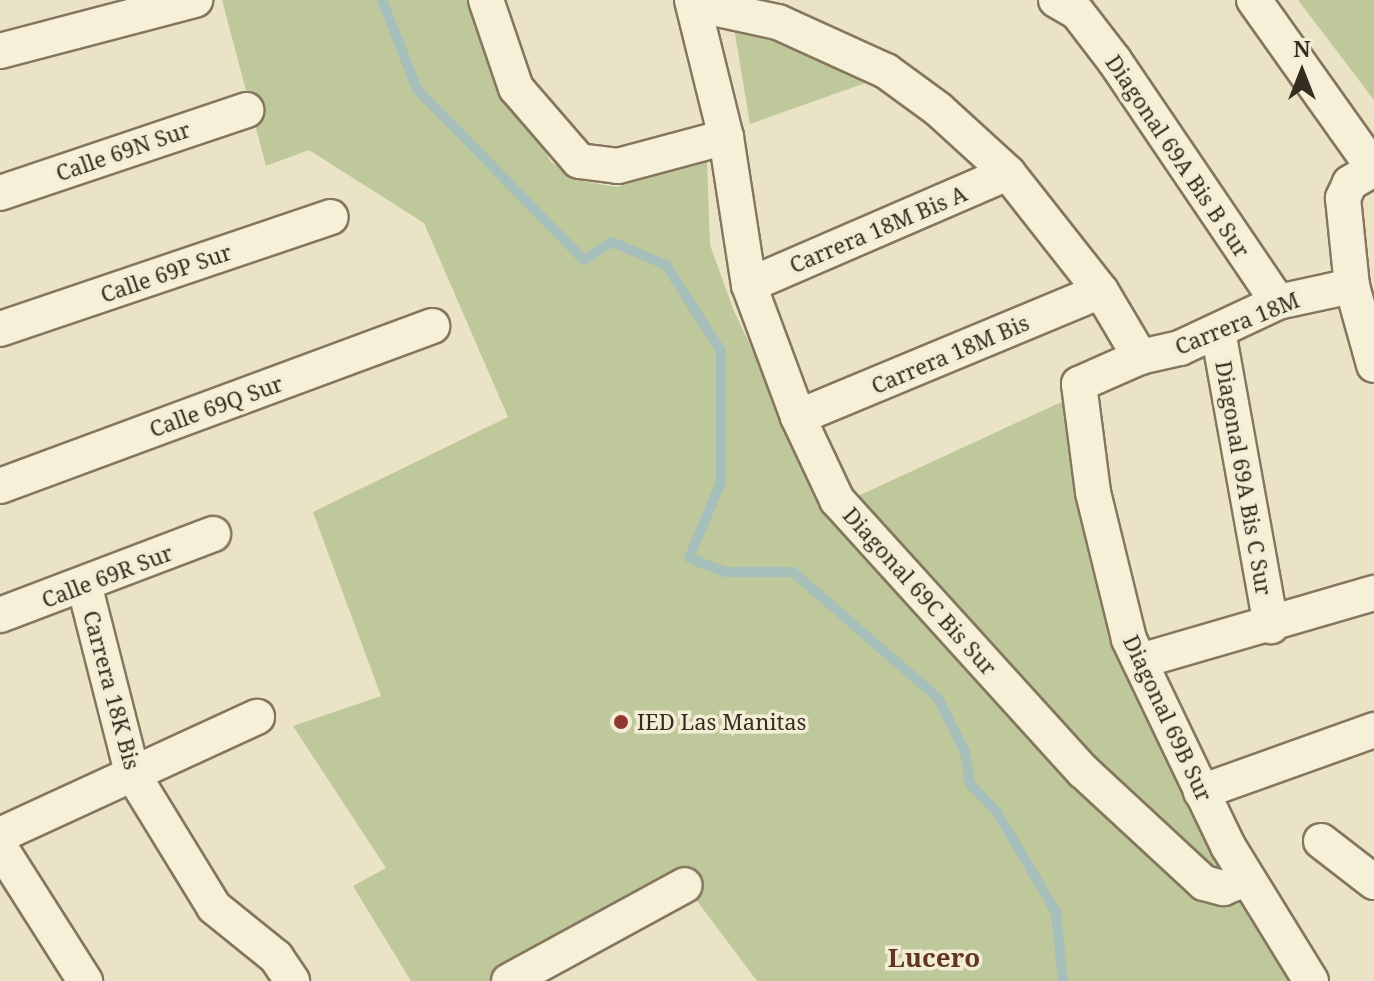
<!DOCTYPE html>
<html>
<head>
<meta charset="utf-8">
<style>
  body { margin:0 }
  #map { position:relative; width:1374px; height:981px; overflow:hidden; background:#ebe3c6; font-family:"Noto Serif",serif }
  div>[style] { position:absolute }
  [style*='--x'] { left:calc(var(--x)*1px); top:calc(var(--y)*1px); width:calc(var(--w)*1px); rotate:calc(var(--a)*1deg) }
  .green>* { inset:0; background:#bfc89b }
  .stream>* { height:10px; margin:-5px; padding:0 5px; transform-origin:5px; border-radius:5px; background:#a7bfba }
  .roads { filter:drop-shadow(2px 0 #85765d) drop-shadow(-2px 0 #85765d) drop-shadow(0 2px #85765d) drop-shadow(0 -2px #85765d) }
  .minor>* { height:34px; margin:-17px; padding:0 17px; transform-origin:17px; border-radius:17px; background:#f6f0d9 }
  .dots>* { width:22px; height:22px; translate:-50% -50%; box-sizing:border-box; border:4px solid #f3edd5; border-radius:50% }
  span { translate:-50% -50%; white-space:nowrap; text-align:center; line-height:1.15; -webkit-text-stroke:7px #f3edd5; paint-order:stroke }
  .street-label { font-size:22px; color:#362d20 }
  .poi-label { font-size:22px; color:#362d20 }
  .left { translate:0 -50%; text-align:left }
  .quarter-label { font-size:26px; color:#603522; font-weight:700 }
  .north { position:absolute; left:1262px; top:32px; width:80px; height:80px; -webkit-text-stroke:6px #f3edd5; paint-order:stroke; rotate:0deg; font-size:22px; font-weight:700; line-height:32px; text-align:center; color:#362d20 }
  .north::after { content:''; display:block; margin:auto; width:28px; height:36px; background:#362d20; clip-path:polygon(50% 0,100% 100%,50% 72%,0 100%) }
</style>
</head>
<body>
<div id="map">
  <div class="green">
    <div style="clip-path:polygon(222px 0,479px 0,508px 87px,551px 162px,582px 181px,616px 187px,707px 161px,710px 245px,734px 311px,828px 510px,1070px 398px,1093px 549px,1303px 981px,757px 981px,685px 885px,510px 981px,411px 981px,353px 886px,386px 868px,293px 726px,381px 696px,313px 512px,508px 417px,424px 223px,309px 150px,266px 166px)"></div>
    <div style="clip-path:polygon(1298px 0,1374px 0,1374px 100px)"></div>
    <div style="clip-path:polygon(733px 22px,868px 82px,750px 124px)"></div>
  </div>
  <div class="stream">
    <div style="--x:382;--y:0;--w:96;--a:68.5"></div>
    <div style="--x:417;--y:89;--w:239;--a:45.7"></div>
    <div style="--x:584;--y:260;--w:33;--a:-33"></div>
    <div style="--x:612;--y:242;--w:59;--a:23.1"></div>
    <div style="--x:666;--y:265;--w:102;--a:57.4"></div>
    <div style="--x:721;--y:351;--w:131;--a:90"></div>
    <div style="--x:721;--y:482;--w:82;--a:112.8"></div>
    <div style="--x:689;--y:558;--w:39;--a:21"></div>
    <div style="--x:725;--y:572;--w:68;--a:0"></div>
    <div style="--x:793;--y:572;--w:192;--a:41"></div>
    <div style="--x:938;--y:698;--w:60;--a:63.4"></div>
    <div style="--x:965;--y:752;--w:32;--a:81"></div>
    <div style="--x:970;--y:784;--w:39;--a:46"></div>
    <div style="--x:997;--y:812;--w:116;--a:59.5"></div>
    <div style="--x:1056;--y:912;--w:69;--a:84.2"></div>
  </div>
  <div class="roads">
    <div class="minor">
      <div style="--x:486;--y:0;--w:93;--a:71.2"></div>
      <div style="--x:516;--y:88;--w:96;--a:49.2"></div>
      <div style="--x:579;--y:161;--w:39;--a:7"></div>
      <div style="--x:618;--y:166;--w:112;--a:-15"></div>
      <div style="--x:692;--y:0;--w:141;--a:76.1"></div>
      <div style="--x:726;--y:137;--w:150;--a:81.2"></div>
      <div style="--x:749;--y:285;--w:141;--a:69.6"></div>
      <div style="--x:798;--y:417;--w:92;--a:64.8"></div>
      <div style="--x:837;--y:500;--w:366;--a:47.8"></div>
      <div style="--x:1083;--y:771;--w:165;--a:42.8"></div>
      <div style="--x:1204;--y:883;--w:20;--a:15"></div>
      <div style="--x:1223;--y:888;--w:26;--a:-21"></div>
      <div style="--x:1056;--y:0;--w:24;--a:30"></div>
      <div style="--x:1077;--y:12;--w:61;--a:52.4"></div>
      <div style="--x:1114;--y:60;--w:292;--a:55.9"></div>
      <div style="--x:1254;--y:0;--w:207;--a:54.6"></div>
      <div style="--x:1374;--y:169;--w:28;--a:150"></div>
      <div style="--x:1350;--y:183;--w:17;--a:115"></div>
      <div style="--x:1343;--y:198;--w:88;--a:84.2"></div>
      <div style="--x:1352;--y:286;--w:82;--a:74.4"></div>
      <div style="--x:694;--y:4;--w:86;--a:12.1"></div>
      <div style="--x:778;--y:22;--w:119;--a:24.4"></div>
      <div style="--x:886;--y:71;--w:64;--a:36.2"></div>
      <div style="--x:938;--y:109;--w:95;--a:42.4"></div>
      <div style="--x:1008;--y:173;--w:150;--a:51.8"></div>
      <div style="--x:1101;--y:291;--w:77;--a:59.4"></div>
      <div style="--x:0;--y:51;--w:202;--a:-14.7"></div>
      <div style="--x:0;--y:193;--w:260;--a:-18.6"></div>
      <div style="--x:749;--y:285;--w:282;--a:-23.4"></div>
      <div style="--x:0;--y:329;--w:349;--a:-18.7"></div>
      <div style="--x:1218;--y:331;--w:300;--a:79.8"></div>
      <div style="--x:798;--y:417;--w:328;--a:-22.6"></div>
      <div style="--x:0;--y:486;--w:461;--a:-20.3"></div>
      <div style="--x:84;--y:584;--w:195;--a:75.7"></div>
      <div style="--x:132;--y:773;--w:157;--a:58.5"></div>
      <div style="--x:214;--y:907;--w:80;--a:38.9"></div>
      <div style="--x:276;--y:957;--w:29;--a:56"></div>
      <div style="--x:0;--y:615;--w:228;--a:-20.8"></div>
      <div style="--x:1140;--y:661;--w:244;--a:-16.2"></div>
      <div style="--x:1201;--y:792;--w:184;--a:-19.7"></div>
      <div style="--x:0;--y:835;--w:283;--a:-24.7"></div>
      <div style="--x:1321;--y:841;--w:67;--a:37.7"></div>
      <div style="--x:0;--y:847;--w:159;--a:57.6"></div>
      <div style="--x:509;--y:981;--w:200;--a:-28.6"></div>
      <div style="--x:1311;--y:981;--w:158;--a:-121.6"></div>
      <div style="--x:1228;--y:846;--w:229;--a:-115.6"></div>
      <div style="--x:1129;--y:639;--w:151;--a:-103.8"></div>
      <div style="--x:1093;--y:492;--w:109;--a:-97.4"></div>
      <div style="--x:1079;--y:384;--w:67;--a:-23.9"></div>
      <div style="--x:1140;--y:357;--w:41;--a:-12.7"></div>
      <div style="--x:1180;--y:348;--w:108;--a:-25.1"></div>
      <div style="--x:1278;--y:302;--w:76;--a:-12.2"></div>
    </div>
  </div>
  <div class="dots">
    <div style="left:621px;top:722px;background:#903931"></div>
  </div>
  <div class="street-label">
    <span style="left:123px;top:151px;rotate:-19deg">Calle 69N Sur</span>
    <span style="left:1178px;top:156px;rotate:56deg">Diagonal 69A Bis B Sur</span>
    <span style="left:878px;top:229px;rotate:-23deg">Carrera 18M Bis A</span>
    <span style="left:166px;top:273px;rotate:-19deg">Calle 69P Sur</span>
    <span style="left:1237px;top:323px;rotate:-22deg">Carrera 18M</span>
    <span style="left:950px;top:354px;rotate:-23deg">Carrera 18M Bis</span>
    <span style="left:216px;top:406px;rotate:-20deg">Calle 69Q Sur</span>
    <span style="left:1244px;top:478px;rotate:80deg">Diagonal 69A Bis C Sur</span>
    <span style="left:107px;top:576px;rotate:-21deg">Calle 69R Sur</span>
    <span style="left:920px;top:591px;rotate:48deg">Diagonal 69C Bis Sur</span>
    <span style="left:112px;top:690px;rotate:75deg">Carrera 18K Bis</span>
    <span style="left:1168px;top:718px;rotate:65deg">Diagonal 69B Sur</span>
  </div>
  <div class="poi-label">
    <span class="left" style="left:637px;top:722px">IED Las Manitas</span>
  </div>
  <div class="quarter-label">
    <span style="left:934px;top:958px">Lucero</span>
  </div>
  <div class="north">N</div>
</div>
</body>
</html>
